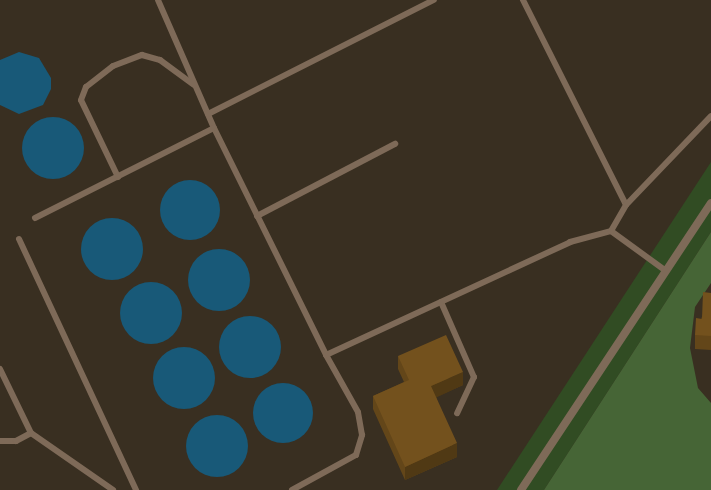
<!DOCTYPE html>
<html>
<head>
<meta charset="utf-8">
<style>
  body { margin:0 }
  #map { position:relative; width:711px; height:490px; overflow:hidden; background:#392f21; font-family:"Noto Sans",sans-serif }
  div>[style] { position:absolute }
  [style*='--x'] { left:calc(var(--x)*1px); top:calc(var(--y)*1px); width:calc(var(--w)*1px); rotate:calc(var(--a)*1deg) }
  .green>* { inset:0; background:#314c23 }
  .forest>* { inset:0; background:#466536 }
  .water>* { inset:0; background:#185978 }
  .round { border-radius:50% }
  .service>* { height:6px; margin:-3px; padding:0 3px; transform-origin:3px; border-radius:3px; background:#7e6a58 }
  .tertiary>* { height:8px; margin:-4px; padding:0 4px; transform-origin:4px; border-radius:4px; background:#7e6a58 }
  .wall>* { inset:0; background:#634619 }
  .shaded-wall>* { inset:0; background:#503914 }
  .building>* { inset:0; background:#73511d }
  span { translate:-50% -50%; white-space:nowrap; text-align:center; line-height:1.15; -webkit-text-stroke:3px #2e2518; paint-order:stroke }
</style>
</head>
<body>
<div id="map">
  <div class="green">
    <div style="clip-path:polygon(711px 162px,711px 232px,544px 490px,497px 490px)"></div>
  </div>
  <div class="forest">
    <div style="clip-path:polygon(711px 232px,711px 283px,695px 307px,690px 348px,698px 388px,711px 403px,711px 490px,544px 490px)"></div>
  </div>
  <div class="water">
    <div style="clip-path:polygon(19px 52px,39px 58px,51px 78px,51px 89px,43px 105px,19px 114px,0 105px,0 60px)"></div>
    <div class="round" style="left:22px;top:117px;width:62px;height:62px"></div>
    <div class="round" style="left:160px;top:180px;width:60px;height:60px"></div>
    <div class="round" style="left:81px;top:218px;width:62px;height:62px"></div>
    <div class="round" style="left:188px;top:249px;width:62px;height:62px"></div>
    <div class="round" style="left:120px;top:282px;width:62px;height:62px"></div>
    <div class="round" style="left:219px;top:316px;width:62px;height:62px"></div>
    <div class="round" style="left:153px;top:347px;width:62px;height:62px"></div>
    <div class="round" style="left:253px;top:383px;width:60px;height:60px"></div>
    <div class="round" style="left:186px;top:415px;width:62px;height:62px"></div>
  </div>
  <div class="service">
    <div style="--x:158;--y:0;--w:140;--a:66.4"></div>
    <div style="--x:214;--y:128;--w:253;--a:63.7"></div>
    <div style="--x:523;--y:0;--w:229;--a:63.3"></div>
    <div style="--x:208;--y:114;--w:253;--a:-26.8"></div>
    <div style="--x:118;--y:177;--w:85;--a:-115.7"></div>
    <div style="--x:81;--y:100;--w:14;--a:-69"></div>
    <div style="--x:86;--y:87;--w:34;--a:-38"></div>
    <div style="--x:113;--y:66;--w:31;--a:-21"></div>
    <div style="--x:142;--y:55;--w:19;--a:16"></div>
    <div style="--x:160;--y:60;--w:42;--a:36.3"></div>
    <div style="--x:257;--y:216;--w:156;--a:-27.6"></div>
    <div style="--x:35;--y:218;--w:200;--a:-26.7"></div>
    <div style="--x:611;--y:231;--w:68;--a:36"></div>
    <div style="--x:19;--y:239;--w:277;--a:65"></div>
    <div style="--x:441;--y:302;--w:82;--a:66.3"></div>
    <div style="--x:474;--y:377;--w:40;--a:115"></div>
    <div style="--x:0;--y:369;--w:71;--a:64.2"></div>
    <div style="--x:31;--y:433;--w:100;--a:34.8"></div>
    <div style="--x:0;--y:441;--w:16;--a:0"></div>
    <div style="--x:16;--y:441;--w:17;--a:-28"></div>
    <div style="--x:292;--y:490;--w:73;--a:-28.7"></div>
    <div style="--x:356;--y:455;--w:21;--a:-73"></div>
    <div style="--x:362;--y:435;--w:23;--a:-100"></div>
    <div style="--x:358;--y:412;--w:65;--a:-119.3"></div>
    <div style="--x:326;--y:355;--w:269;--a:-24.8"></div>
    <div style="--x:570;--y:242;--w:42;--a:-15"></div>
    <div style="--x:611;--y:231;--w:30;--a:-60"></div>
    <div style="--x:626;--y:205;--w:123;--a:-46.3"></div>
  </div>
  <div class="tertiary">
    <div style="--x:521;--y:490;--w:344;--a:-56.5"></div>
  </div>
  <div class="wall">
    <div style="clip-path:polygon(711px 293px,711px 350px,695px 349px,695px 335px)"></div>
    <div style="clip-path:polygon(398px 356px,463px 385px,436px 397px,457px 457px,405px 480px,373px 409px,373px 396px,404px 382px,398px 369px)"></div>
  </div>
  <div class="shaded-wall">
    <div style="clip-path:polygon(463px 372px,463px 385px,431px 400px,431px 386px)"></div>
    <div style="clip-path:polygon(457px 443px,457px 457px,405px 480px,405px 467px)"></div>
  </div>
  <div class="building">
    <div style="clip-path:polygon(703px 292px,711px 293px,711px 336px,695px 335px,696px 318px,702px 319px)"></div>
    <div style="clip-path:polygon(446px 335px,463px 372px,431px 386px,457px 443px,405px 467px,373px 396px,409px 380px,398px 356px)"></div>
  </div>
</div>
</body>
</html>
